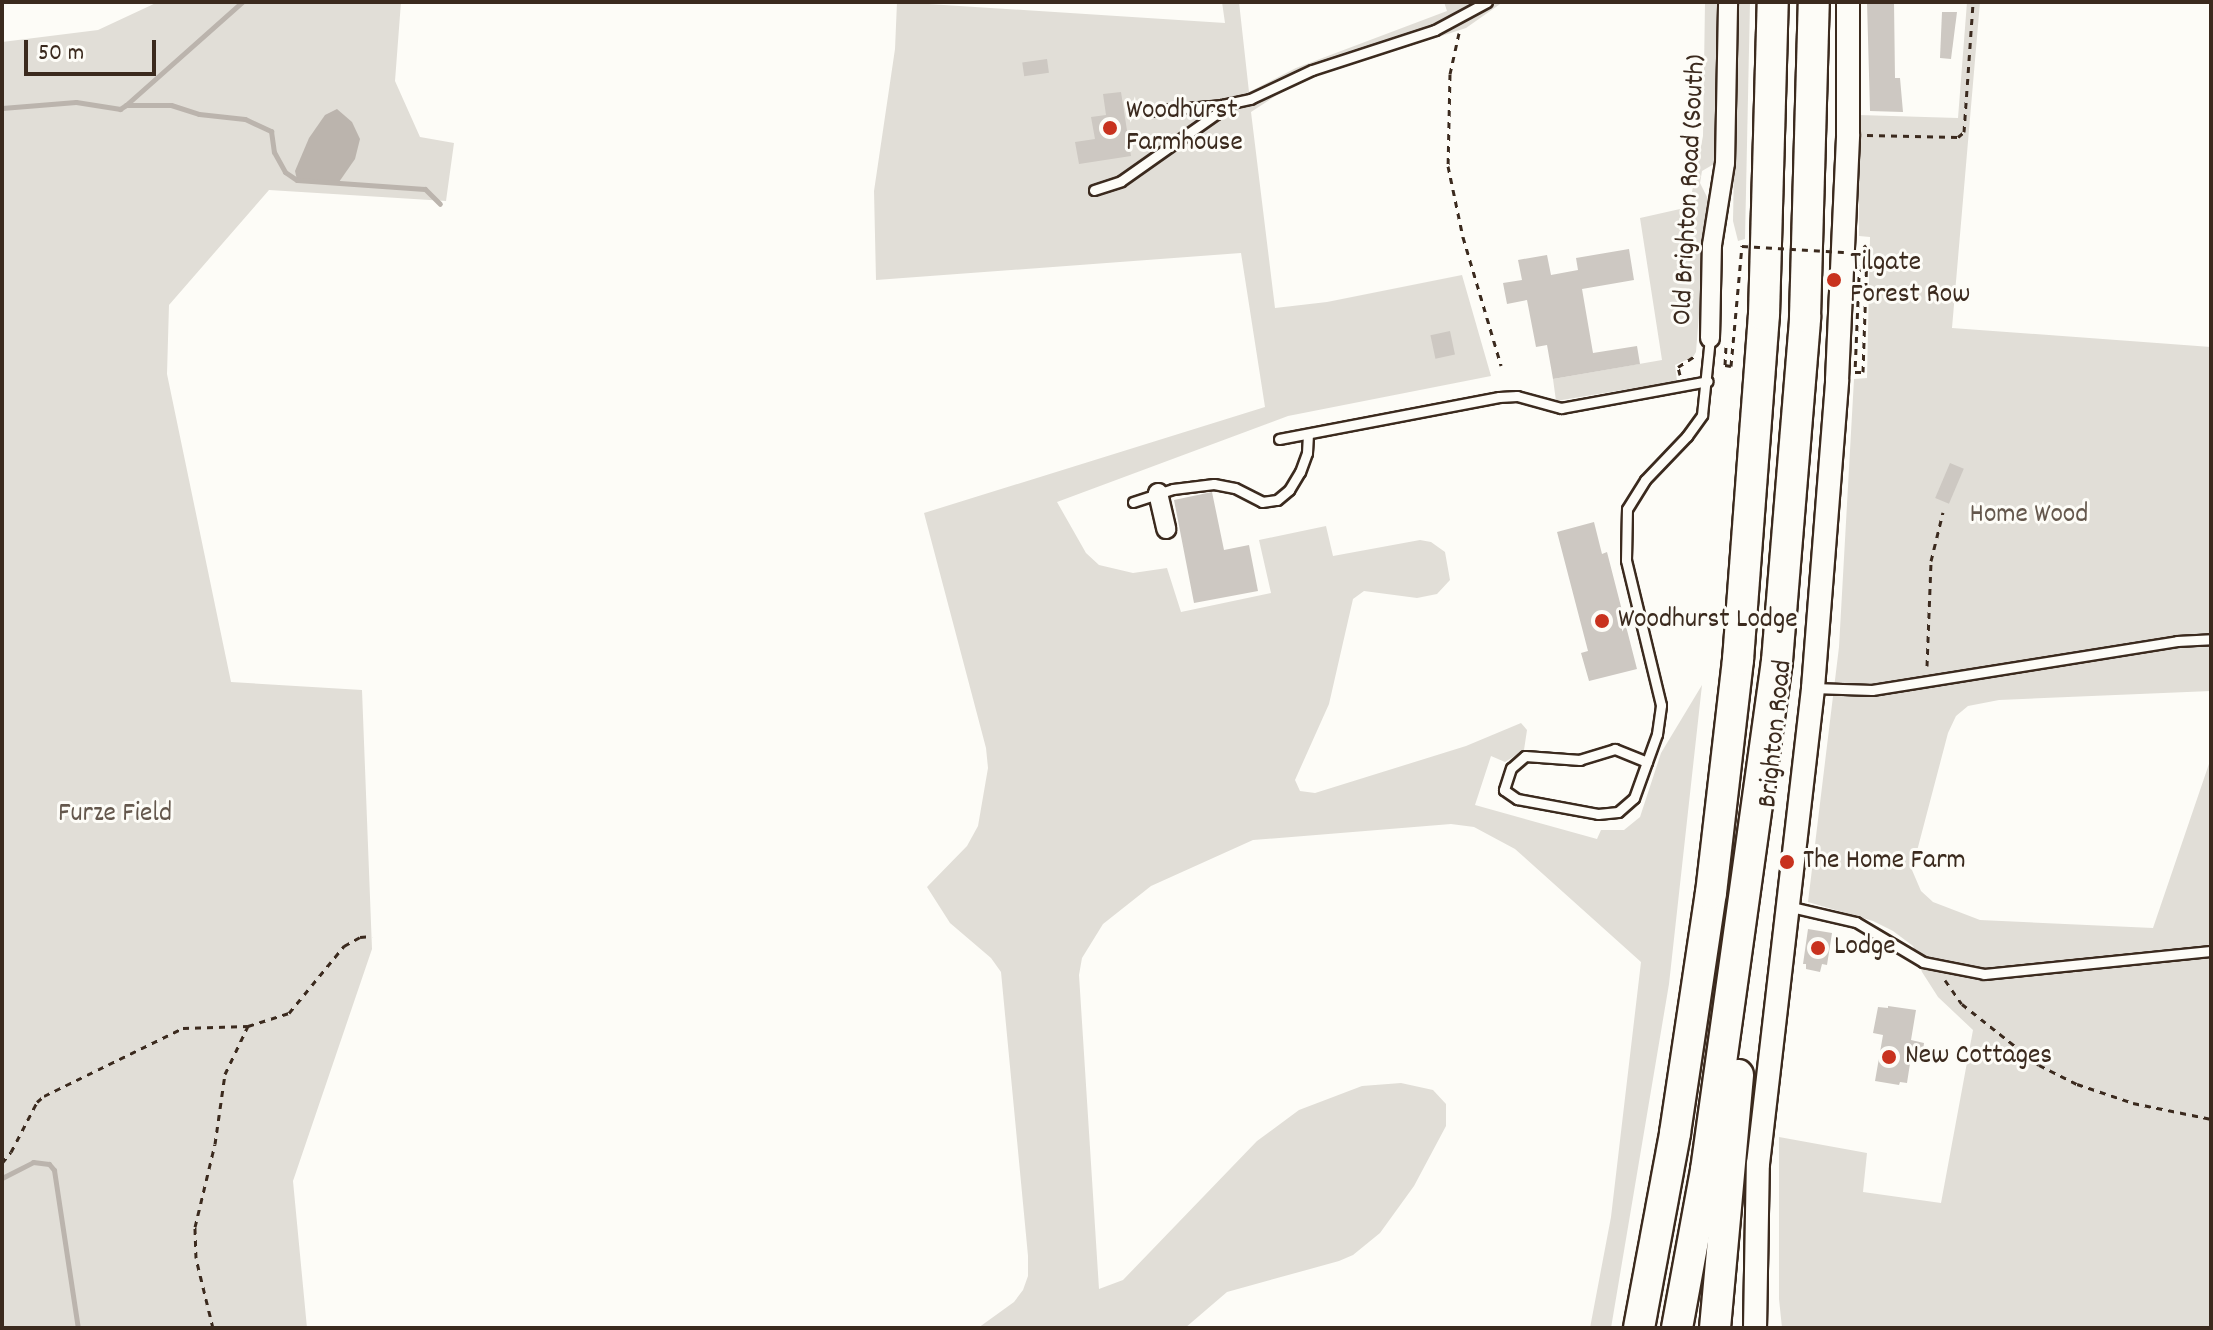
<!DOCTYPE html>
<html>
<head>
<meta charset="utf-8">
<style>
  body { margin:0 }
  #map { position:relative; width:2213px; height:1330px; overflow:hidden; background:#fdfcf7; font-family:Dekko,sans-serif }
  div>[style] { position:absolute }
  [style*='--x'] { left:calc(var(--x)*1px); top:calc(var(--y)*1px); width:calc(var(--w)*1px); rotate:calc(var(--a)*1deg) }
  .green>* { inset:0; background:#e1ded7 }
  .water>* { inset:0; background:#bbb4ad }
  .stream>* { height:5px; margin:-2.5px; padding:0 2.5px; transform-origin:2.5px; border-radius:2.5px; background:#bbb4ad }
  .building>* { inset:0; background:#cdc8c2; transform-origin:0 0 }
  .path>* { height:3px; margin-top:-1.5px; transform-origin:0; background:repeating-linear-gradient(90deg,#3b2a1e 0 6px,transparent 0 12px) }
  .roads { filter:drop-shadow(2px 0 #3b2a1e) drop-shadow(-2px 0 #3b2a1e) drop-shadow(0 2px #3b2a1e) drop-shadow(0 -2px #3b2a1e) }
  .service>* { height:9px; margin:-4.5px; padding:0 4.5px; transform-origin:4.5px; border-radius:4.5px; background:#fdfcf7 }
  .minor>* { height:18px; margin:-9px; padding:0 9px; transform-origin:9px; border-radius:9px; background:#fdfcf7 }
  .tertiary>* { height:22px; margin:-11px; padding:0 11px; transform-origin:11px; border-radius:11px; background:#fdfcf7 }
  .trunk>* { height:30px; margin:-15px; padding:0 15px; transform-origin:15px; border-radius:15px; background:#fdfcf7 }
  .path-bridge>* { height:3px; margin-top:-1.5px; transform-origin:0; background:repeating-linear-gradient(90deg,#3b2a1e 0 6px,transparent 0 12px) }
  .dots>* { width:22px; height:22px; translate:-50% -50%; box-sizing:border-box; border:4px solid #fdfcf7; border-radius:50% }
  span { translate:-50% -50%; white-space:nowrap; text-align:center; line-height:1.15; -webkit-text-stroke:6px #fdfcf7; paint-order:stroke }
  .poi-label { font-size:28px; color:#3b2a1e }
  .left { translate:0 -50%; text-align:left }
  .street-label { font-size:28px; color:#3b2a1e }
  .park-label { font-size:28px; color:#64574c }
  .frame { position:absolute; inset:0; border:4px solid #3b2a1e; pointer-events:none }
  .scale { position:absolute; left:24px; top:40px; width:132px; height:36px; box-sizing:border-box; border:4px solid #3b2a1e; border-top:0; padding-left:10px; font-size:24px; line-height:28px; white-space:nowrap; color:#3b2a1e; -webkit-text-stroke:6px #fdfcf7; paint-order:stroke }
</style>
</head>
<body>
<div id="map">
  <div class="green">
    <div style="clip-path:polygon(158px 2px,401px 2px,395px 81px,420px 137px,454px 143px,446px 201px,269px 190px,169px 305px,167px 374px,231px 682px,362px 690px,372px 949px,293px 1181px,307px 1328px,2px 1328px,2px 42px,98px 30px)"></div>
    <div style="clip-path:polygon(897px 2px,1225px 23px,1222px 2px,1239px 2px,1249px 92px,1296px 68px,1447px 11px,1444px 2px,1503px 2px,1466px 28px,1313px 78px,1283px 91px,1251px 112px,1275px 308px,1327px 302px,1462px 275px,1491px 376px,1288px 416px,1057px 502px,1086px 553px,1099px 565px,1133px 573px,1167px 568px,1181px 612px,1271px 593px,1259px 540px,1326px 526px,1333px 556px,1420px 540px,1431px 542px,1445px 552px,1450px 580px,1437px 594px,1417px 598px,1364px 591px,1353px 599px,1329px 704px,1295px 780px,1300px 791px,1315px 793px,1466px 746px,1521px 723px,1527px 730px,1524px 750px,1505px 762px,1491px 756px,1475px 805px,1597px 839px,1601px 830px,1624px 830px,1640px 817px,1661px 753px,1702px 685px,1669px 984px,1611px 1328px,1590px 1328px,1611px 1217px,1641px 962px,1515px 849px,1474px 827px,1451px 824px,1253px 840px,1151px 886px,1103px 924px,1082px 958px,1079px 975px,1099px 1289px,1123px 1280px,1257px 1141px,1299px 1110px,1362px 1086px,1401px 1083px,1433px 1090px,1446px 1104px,1446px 1126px,1414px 1186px,1380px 1233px,1353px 1255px,1339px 1261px,1227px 1292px,1185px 1328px,978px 1328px,1014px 1302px,1023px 1290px,1028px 1276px,1028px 1256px,1001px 972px,991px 958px,950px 923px,927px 887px,967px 846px,978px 826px,988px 768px,986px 748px,924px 513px,1265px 407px,1241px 253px,876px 280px,874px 191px,895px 49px)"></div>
    <div style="clip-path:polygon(1705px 2px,1718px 2px,1718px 25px,1714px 164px,1702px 171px,1700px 183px,1708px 199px,1696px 352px,1693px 357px,1675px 365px,1677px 381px,1556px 401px,1553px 379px,1662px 360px,1640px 218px,1689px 207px,1703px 136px)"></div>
    <div style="clip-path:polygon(1737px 2px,1750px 2px,1745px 239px,1738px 241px,1733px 221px)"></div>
    <div style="clip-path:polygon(1967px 2px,1980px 2px,1952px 328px,2211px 347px,2211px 691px,1999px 700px,1968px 706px,1956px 716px,1948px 733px,1912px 870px,1921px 891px,1933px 902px,1980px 920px,2153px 928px,2211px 758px,2211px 1328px,1782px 1328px,1779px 1299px,1779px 1137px,1867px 1153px,1863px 1192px,1941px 1203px,1973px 1030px,1938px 997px,1922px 972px,1913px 946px,1893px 931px,1873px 921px,1808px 902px,1839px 647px,1854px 379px,1867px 378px,1870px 237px,1859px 236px,1859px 115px,1958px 118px)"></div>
  </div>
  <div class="water">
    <div style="clip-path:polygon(337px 109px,352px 122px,360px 139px,355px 159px,339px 182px,297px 180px,295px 171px,309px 138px,325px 115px)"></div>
  </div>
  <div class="stream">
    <div style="--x:126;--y:105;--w:155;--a:-41.6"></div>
    <div style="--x:2;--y:108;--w:74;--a:-4.6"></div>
    <div style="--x:76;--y:102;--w:45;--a:9"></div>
    <div style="--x:120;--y:109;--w:7;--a:-34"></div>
    <div style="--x:126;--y:105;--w:45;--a:0"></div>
    <div style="--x:171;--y:105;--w:29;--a:18"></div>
    <div style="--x:199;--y:114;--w:46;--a:6.2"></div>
    <div style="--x:245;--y:119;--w:29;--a:25"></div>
    <div style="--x:271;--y:131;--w:21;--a:82"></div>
    <div style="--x:274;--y:152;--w:23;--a:61"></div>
    <div style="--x:285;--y:172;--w:14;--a:34"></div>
    <div style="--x:297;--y:180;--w:128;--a:4"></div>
    <div style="--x:425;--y:189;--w:21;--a:45"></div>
    <div style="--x:2;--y:1178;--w:35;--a:-27"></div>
    <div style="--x:33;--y:1162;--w:16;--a:7"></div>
    <div style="--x:49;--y:1164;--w:8;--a:50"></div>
    <div style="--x:54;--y:1170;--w:160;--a:81.4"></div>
  </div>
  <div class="building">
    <div style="clip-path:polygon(1867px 2px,1894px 2px,1895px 78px,1900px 78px,1903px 112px,1870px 111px)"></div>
    <div style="clip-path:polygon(1942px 12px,1957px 12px,1951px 59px,1940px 58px)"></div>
    <div style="left:1047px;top:59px;width:14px;height:25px;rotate:82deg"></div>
    <div style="clip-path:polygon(1121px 92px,1131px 156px,1079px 164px,1075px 142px,1095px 139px,1091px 117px,1106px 115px,1103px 94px)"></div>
    <div style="clip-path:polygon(1629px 249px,1634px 280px,1582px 289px,1593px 353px,1637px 346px,1640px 364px,1553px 379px,1547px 345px,1536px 347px,1527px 300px,1507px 304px,1503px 283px,1522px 280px,1518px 260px,1547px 255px,1551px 275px,1578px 270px,1576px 258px)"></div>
    <div style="left:1450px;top:331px;width:24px;height:20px;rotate:78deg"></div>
    <div style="left:1950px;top:463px;width:15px;height:38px;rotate:23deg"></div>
    <div style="clip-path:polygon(1212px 492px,1224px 550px,1249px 545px,1258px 591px,1194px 603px,1174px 500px)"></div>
    <div style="clip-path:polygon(1594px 522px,1602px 554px,1607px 552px,1637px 669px,1589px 681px,1581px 653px,1588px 651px,1557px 532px)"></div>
    <div style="clip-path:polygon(1808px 929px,1832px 933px,1827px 965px,1822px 964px,1820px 972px,1806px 969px,1806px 964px,1803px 964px)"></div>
    <div style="clip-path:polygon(1888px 1006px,1916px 1010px,1911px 1040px,1924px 1043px,1922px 1059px,1911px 1057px,1907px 1083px,1900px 1082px,1899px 1085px,1875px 1081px,1883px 1035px,1873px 1033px,1878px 1007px,1888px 1008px)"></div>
  </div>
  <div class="path">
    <div style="--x:1459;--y:33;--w:42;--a:102.4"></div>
    <div style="--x:1450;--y:74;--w:92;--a:91.2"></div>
    <div style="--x:1448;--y:166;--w:73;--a:78.1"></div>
    <div style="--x:1463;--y:237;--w:134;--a:73.5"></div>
    <div style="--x:1867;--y:135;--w:91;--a:1.3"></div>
    <div style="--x:1958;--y:137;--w:8;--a:-40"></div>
    <div style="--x:1964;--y:132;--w:130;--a:-86"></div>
    <div style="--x:1725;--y:365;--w:18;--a:-87"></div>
    <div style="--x:1863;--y:372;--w:123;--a:-88.1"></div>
    <div style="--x:1867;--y:249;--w:5;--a:-127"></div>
    <div style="--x:1680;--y:375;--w:8;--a:-104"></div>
    <div style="--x:1678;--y:367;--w:20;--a:-33"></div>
    <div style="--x:1927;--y:666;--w:105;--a:-87.8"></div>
    <div style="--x:1931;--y:561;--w:50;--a:-76.2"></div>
    <div style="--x:1945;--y:980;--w:29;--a:55"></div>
    <div style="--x:1962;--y:1004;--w:98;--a:38.4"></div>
    <div style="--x:2039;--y:1065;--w:42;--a:26.6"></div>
    <div style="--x:2077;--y:1084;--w:59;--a:18.7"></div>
    <div style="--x:2133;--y:1103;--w:80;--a:11.6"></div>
    <div style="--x:2;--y:1163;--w:14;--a:-51"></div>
    <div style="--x:11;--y:1152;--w:56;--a:-62.5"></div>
    <div style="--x:37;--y:1102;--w:9;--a:-41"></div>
    <div style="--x:44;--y:1096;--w:155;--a:-26.1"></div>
    <div style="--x:183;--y:1028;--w:65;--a:-1.8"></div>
    <div style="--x:213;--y:1328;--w:72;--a:-103.7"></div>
    <div style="--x:196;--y:1258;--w:31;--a:-92"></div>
    <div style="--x:195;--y:1227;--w:85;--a:-76.5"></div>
    <div style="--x:215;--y:1144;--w:71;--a:-81.9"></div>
    <div style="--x:225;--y:1074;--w:53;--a:-64.4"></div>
    <div style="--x:248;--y:1026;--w:43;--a:-17.6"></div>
    <div style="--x:289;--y:1013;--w:87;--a:-50.6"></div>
    <div style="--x:344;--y:946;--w:18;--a:-29"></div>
    <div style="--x:360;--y:937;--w:12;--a:-5"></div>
  </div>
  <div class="roads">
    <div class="service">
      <div style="--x:1148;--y:111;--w:74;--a:-4.6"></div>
      <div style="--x:1094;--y:190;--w:28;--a:-18"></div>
      <div style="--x:1121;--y:181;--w:116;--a:-35.2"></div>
      <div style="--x:1216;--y:114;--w:11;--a:-56"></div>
      <div style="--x:1222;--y:105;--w:29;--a:-12"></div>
      <div style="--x:1250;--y:99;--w:68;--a:-25.1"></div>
      <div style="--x:1312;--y:70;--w:129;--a:-18"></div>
      <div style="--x:1435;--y:30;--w:59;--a:-28.3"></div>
      <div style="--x:1279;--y:439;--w:224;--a:-10.8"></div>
      <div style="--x:1499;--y:397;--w:18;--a:-3"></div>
      <div style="--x:1517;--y:396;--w:46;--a:15.3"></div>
      <div style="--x:1561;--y:408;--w:149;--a:-10.4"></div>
      <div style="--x:1133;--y:502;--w:42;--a:-18"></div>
      <div style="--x:1173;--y:489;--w:41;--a:-7"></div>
      <div style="--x:1214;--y:484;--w:21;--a:11"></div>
      <div style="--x:1235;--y:488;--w:30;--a:27"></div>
      <div style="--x:1262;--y:502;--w:15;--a:-8"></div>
      <div style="--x:1277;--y:500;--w:16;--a:-40"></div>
      <div style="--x:1289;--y:490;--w:21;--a:-59"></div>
      <div style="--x:1300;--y:472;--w:20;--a:-70"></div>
      <div style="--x:1307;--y:453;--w:18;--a:-87"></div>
      <div style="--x:1813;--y:688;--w:59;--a:1.9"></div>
      <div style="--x:1872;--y:690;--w:309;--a:-9.1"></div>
      <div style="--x:2177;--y:641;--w:34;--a:-3"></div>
      <div style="--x:1647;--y:762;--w:35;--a:-158"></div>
      <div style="--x:1615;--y:749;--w:37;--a:163"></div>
      <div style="--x:1580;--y:760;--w:55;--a:-175.8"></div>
      <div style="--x:1525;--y:756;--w:18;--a:139"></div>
      <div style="--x:1511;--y:768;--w:23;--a:108"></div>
      <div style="--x:1504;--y:790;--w:16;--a:35"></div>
      <div style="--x:1517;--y:799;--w:82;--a:10.5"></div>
      <div style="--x:1598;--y:814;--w:20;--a:-6"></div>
      <div style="--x:1618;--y:812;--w:21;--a:-41"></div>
      <div style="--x:1634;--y:798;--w:68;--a:-70.2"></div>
      <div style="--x:1657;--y:734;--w:29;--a:-82"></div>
      <div style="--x:1661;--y:705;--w:149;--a:-103.6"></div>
      <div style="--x:1626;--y:560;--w:51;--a:-88.9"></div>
      <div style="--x:1627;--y:509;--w:34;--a:-58"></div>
      <div style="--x:1645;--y:480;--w:61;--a:-46.3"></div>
      <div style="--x:1687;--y:436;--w:26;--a:-54"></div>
      <div style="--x:1702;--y:415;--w:77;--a:-84.1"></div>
      <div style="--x:1787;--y:906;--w:71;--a:13.1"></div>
      <div style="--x:1856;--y:922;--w:78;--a:30.8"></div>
      <div style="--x:1923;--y:962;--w:62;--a:11.1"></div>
      <div style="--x:1984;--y:974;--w:228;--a:-5.8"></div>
    </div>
    <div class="minor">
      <div style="--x:1710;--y:338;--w:93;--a:-88.8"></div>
      <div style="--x:1712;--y:245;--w:83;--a:-81"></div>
      <div style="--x:1725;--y:163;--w:161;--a:-88.9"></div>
      <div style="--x:1158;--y:493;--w:37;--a:77"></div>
    </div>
    <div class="tertiary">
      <div style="--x:1755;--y:1328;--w:164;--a:-89"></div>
      <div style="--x:1758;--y:1164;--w:479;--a:-83.4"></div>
      <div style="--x:1813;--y:688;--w:309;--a:-85.5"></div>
      <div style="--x:1837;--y:380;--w:246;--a:-87.4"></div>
      <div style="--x:1848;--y:134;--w:132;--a:-90"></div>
    </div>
    <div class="trunk">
      <div style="--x:1639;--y:1328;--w:198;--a:-79.5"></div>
      <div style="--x:1675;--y:1133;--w:243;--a:-81.5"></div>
      <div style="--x:1711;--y:893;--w:235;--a:-83.4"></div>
      <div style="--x:1738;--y:660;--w:346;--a:-85.7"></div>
      <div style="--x:1764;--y:315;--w:313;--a:-88.4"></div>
      <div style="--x:1677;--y:1328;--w:161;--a:-79.6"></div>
      <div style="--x:1706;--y:1170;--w:514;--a:-82.06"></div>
      <div style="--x:1777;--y:661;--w:345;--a:-85.3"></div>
      <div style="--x:1805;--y:317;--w:315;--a:-88.4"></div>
      <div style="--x:1715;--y:1328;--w:254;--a:-84.8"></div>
    </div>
  </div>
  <div class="path-bridge">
    <div style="--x:1725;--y:365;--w:6;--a:9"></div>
    <div style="--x:1731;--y:366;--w:121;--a:-84.8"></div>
    <div style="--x:1742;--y:246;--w:118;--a:3.4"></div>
    <div style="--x:1860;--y:253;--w:119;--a:92.4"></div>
    <div style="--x:1855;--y:372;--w:8;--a:0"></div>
  </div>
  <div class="dots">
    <div style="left:1110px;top:128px;background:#c8321e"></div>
    <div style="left:1834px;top:280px;background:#c8321e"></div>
    <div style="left:1602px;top:621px;background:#c8321e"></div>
    <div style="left:1787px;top:862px;background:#c8321e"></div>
    <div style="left:1818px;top:948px;background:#c8321e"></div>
    <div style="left:1889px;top:1057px;background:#c8321e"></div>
  </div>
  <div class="poi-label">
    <span class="left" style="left:1126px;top:128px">Woodhurst<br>Farmhouse</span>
    <span class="left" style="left:1850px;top:280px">Tilgate<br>Forest Row</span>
    <span class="left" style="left:1618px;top:621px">Woodhurst Lodge</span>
    <span class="left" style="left:1803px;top:862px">The Home Farm</span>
    <span class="left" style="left:1834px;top:948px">Lodge</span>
    <span class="left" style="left:1905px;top:1057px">New Cottages</span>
  </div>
  <div class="street-label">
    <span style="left:1691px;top:190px;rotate:-87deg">Old Brighton Road (South)</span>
    <span style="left:1777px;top:734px;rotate:-84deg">Brighton Road</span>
  </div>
  <div class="park-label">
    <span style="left:2029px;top:516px">Home Wood</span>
    <span style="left:115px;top:815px">Furze Field</span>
  </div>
  <div class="frame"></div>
  <div class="scale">50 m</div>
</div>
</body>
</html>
